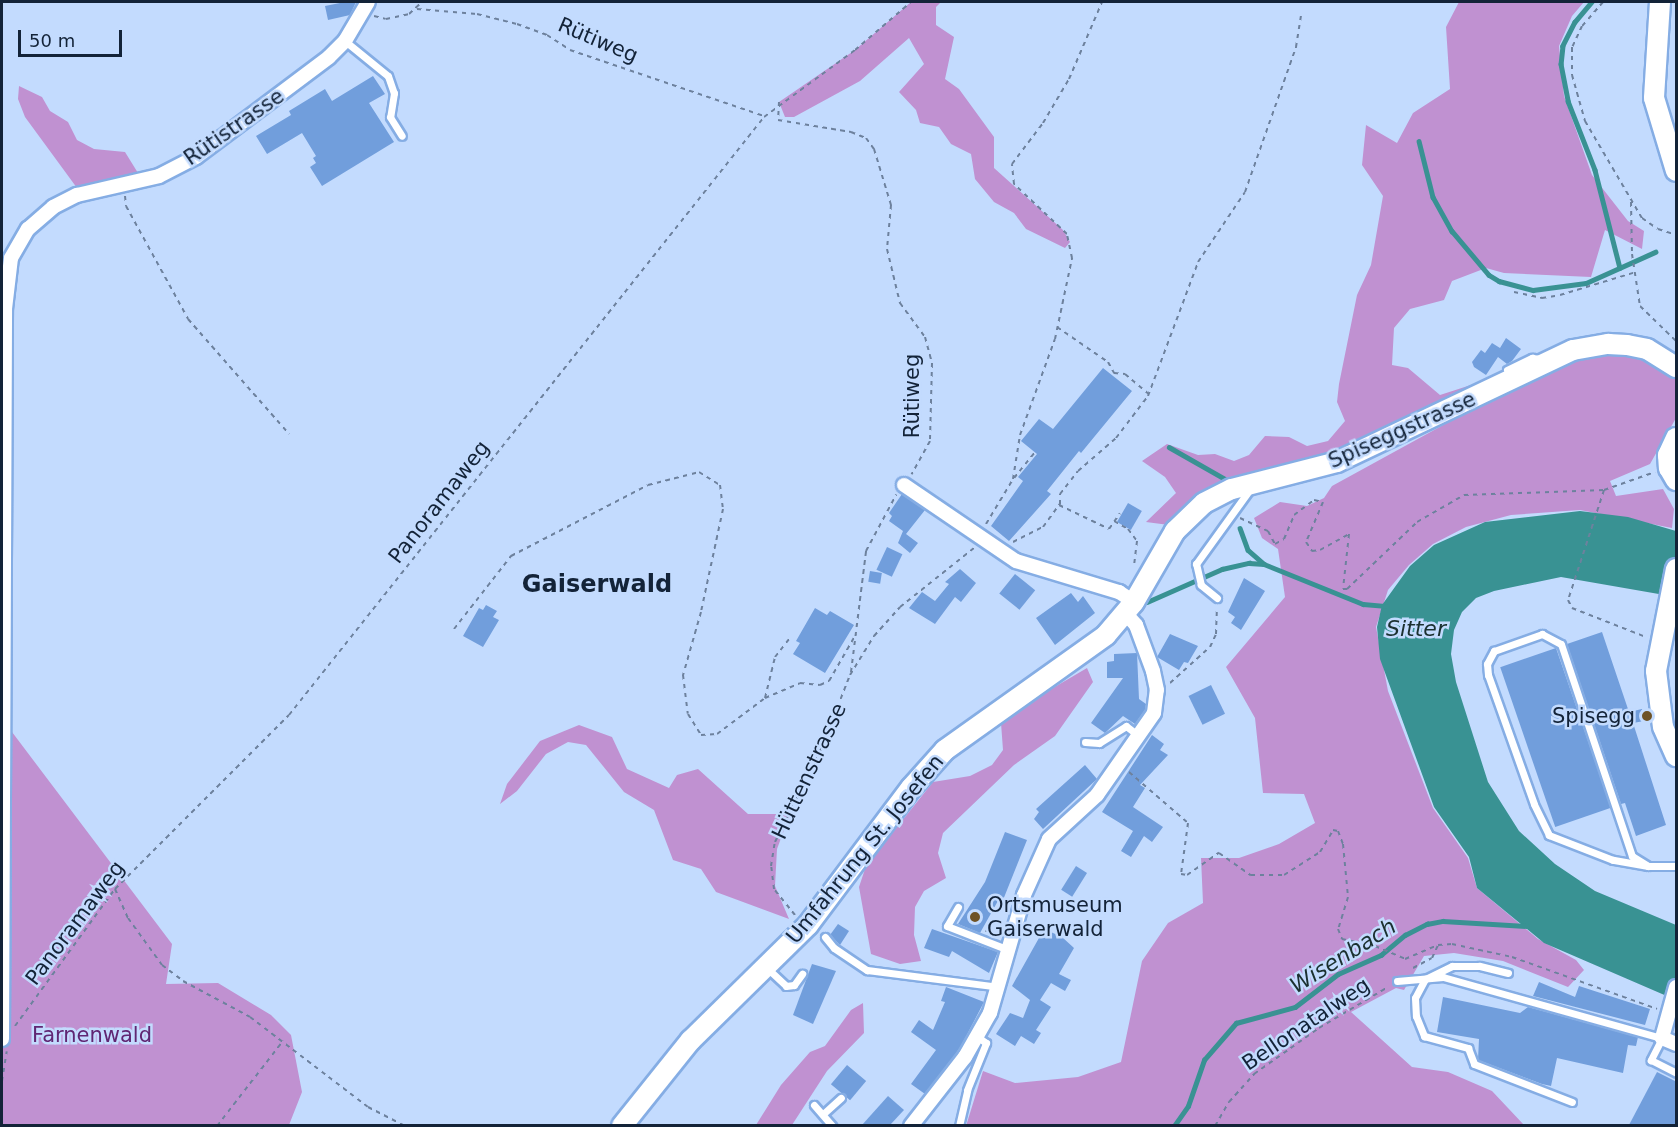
<!DOCTYPE html>
<html>
<head>
<meta charset="utf-8">
<style>
  body { margin:0 }
  #map { position:relative; width:1678px; height:1127px; overflow:hidden; background:#c3dbfe; font-family:"DejaVu Sans",sans-serif }
  div>[style] { position:absolute }
  [style*='--x'] { left:calc(var(--x)*1px); top:calc(var(--y)*1px); width:calc(var(--w)*1px); rotate:calc(var(--a)*1deg) }
  .forest>* { inset:0; background:#c091d1 }
  .water>* { inset:0; background:#399293 }
  .stream>* { height:4.5px; margin:-2.25px; padding:0 2.25px; transform-origin:2.25px; border-radius:2.25px; background:#399293 }
  .building>* { inset:0; background:#719edc; transform-origin:0 0 }
  .path>* { height:2px; margin-top:-1px; transform-origin:0; background:repeating-linear-gradient(90deg,#6d819d 0 4.5px,transparent 0 9px) }
  .roads { filter:drop-shadow(2px 0 #85ade4) drop-shadow(-2px 0 #85ade4) drop-shadow(0 2px #85ade4) drop-shadow(0 -2px #85ade4) }
  .lane>* { height:7px; margin:-3.5px; padding:0 3.5px; transform-origin:3.5px; border-radius:3.5px; background:#fff }
  .street>* { height:14px; margin:-7px; padding:0 7px; transform-origin:7px; border-radius:7px; background:#fff }
  .secondary>* { height:20px; margin:-10px; padding:0 10px; transform-origin:10px; border-radius:10px; background:#fff }
  .dots>* { width:16px; height:16px; translate:-50% -50%; box-sizing:border-box; border:3px solid #c3dbfe; border-radius:50% }
  span { translate:-50% -50%; white-space:nowrap; text-align:center; line-height:1.15; -webkit-text-stroke:5px #c3dbfe; paint-order:stroke }
  .street-label { font-size:21px; color:#132338 }
  .poi-label { font-size:21px; color:#132338 }
  .right { translate:-100% -50%; text-align:right }
  .left { translate:0 -50%; text-align:left }
  .park-label { font-size:21px; color:#602673 }
  .water-label { font-size:22px; color:#1b3030; font-style:italic }
  .quarter-label { font-size:24px; color:#132338; font-weight:700 }
  .frame { position:absolute; inset:0; border:3px solid #132338; pointer-events:none }
  .scale { position:absolute; left:18px; top:30px; width:104px; height:27px; box-sizing:border-box; border:3px solid #132338; border-top:0; padding-left:8px; font-size:18px; line-height:21px; white-space:nowrap; color:#132338; -webkit-text-stroke:4px #c3dbfe; paint-order:stroke }
</style>
</head>
<body>
<div id="map">
  <div class="forest">
    <div style="clip-path:polygon(911px 2px,941px 2px,936px 7px,936px 25px,954px 37px,945px 79px,959px 89px,994px 137px,994px 168px,1063px 230px,1070px 242px,1065px 248px,1026px 229px,1014px 213px,994px 202px,975px 179px,971px 154px,951px 144px,939px 127px,920px 123px,916px 110px,899px 92px,924px 64px,909px 38px,860px 81px,794px 117px,785px 117px,779px 102px,855px 50px)"></div>
    <div style="clip-path:polygon(1459px 2px,1584px 2px,1572px 16px,1559px 46px,1564px 96px,1592px 175px,1628px 221px,1644px 231px,1642px 249px,1605px 230px,1591px 277px,1504px 273px,1486px 268px,1452px 281px,1444px 300px,1410px 309px,1394px 328px,1392px 365px,1408px 368px,1440px 395px,1474px 384px,1478px 386px,1339px 451px,1222px 482px,1194px 499px,1169px 525px,1146px 522px,1176px 493px,1165px 477px,1142px 461px,1167px 444px,1198px 455px,1215px 454px,1234px 461px,1249px 455px,1265px 436px,1289px 437px,1307px 446px,1328px 441px,1345px 421px,1337px 402px,1339px 384px,1357px 295px,1371px 265px,1383px 196px,1362px 165px,1366px 125px,1397px 143px,1413px 113px,1450px 89px,1446px 27px)"></div>
    <div style="clip-path:polygon(19px 86px,42px 97px,50px 111px,68px 122px,77px 140px,94px 149px,125px 152px,138px 173px,77px 188px,25px 117px,18px 99px)"></div>
    <div style="clip-path:polygon(1628px 353px,1653px 360px,1676px 380px,1676px 418px,1650px 464px,1610px 481px,1616px 496px,1663px 489px,1674px 509px,1672px 528px,1580px 510px,1511px 515px,1466px 527px,1433px 544px,1409px 565px,1388px 590px,1376px 627px,1388px 691px,1433px 808px,1468px 858px,1477px 888px,1538px 939px,1576px 960px,1584px 970px,1568px 987px,1503px 961px,1454px 953px,1424px 956px,1404px 990px,1396px 988px,1351px 1012px,1412px 1067px,1448px 1072px,1492px 1091px,1524px 1125px,966px 1126px,983px 1071px,1015px 1083px,1078px 1077px,1121px 1062px,1142px 961px,1168px 923px,1203px 903px,1201px 858px,1239px 858px,1279px 844px,1315px 823px,1304px 794px,1263px 793px,1255px 718px,1226px 667px,1285px 597px,1278px 549px,1262px 538px,1254px 518px,1280px 502px,1307px 506px,1324px 498px,1332px 486px,1509px 389px,1582px 354px)"></div>
    <div style="clip-path:polygon(2px 494px,12px 732px,172px 944px,166px 984px,218px 983px,271px 1015px,291px 1035px,302px 1092px,289px 1125px,2px 1125px)"></div>
    <div style="clip-path:polygon(1087px 668px,1093px 682px,1055px 736px,1014px 765px,943px 833px,938px 853px,946px 878px,924px 891px,915px 907px,914px 935px,921px 961px,900px 964px,871px 954px,859px 887px,865px 869px,889px 837px,933px 782px,970px 776px,992px 765px,1003px 750px,1001px 723px,1014px 711px)"></div>
    <div style="clip-path:polygon(579px 725px,612px 737px,627px 769px,669px 788px,677px 775px,698px 769px,748px 814px,790px 814px,777px 849px,775px 886px,789px 919px,716px 892px,701px 869px,673px 860px,654px 810px,624px 792px,586px 745px,568px 742px,546px 754px,517px 791px,500px 804px,507px 784px,540px 741px)"></div>
    <div style="clip-path:polygon(863px 1003px,864px 1033px,827px 1071px,792px 1125px,756px 1125px,781px 1085px,810px 1052px,825px 1046px,851px 1010px)"></div>
  </div>
  <div class="water">
    <div style="clip-path:polygon(1580px 511px,1628px 517px,1676px 531px,1676px 597px,1561px 577px,1494px 591px,1476px 598px,1462px 612px,1454px 630px,1451px 654px,1456px 682px,1488px 782px,1519px 831px,1555px 864px,1595px 891px,1676px 925px,1676px 1000px,1544px 943px,1477px 888px,1469px 857px,1434px 807px,1380px 659px,1377px 627px,1382px 605px,1410px 566px,1434px 545px,1485px 522px)"></div>
  </div>
  <div class="stream">
    <div style="--x:1592;--y:2;--w:26;--a:130"></div>
    <div style="--x:1575;--y:22;--w:27;--a:117"></div>
    <div style="--x:1563;--y:46;--w:18;--a:96"></div>
    <div style="--x:1561;--y:64;--w:38;--a:79"></div>
    <div style="--x:1568;--y:101;--w:74;--a:68.6"></div>
    <div style="--x:1595;--y:170;--w:101;--a:75.7"></div>
    <div style="--x:1419;--y:141;--w:58;--a:76"></div>
    <div style="--x:1433;--y:197;--w:39;--a:61"></div>
    <div style="--x:1452;--y:231;--w:57;--a:49.9"></div>
    <div style="--x:1489;--y:275;--w:12;--a:31"></div>
    <div style="--x:1499;--y:281;--w:35;--a:15"></div>
    <div style="--x:1533;--y:290;--w:53;--a:-7.5"></div>
    <div style="--x:1586;--y:283;--w:76;--a:-24.2"></div>
    <div style="--x:1169;--y:447;--w:64;--a:29.7"></div>
    <div style="--x:1240;--y:528;--w:23;--a:70"></div>
    <div style="--x:1248;--y:550;--w:20;--a:41"></div>
    <div style="--x:1147;--y:602;--w:82;--a:-23.7"></div>
    <div style="--x:1222;--y:569;--w:28;--a:-13"></div>
    <div style="--x:1249;--y:563;--w:15;--a:4"></div>
    <div style="--x:1264;--y:564;--w:107;--a:22"></div>
    <div style="--x:1363;--y:604;--w:24;--a:5"></div>
    <div style="--x:1174;--y:1126;--w:24;--a:-55"></div>
    <div style="--x:1188;--y:1106;--w:49;--a:-70.8"></div>
    <div style="--x:1204;--y:1060;--w:49;--a:-49.1"></div>
    <div style="--x:1236;--y:1023;--w:61;--a:-15.2"></div>
    <div style="--x:1295;--y:1007;--w:54;--a:-37.5"></div>
    <div style="--x:1338;--y:974;--w:47;--a:-23.8"></div>
    <div style="--x:1381;--y:955;--w:31;--a:-40"></div>
    <div style="--x:1405;--y:935;--w:25;--a:-27"></div>
    <div style="--x:1427;--y:924;--w:16;--a:-11"></div>
    <div style="--x:1443;--y:921;--w:84;--a:3.4"></div>
  </div>
  <div class="building">
    <div style="clip-path:polygon(345px 2px,356px 2px,350px 15px,328px 20px,325px 6px)"></div>
    <div style="clip-path:polygon(373px 76px,385px 94px,369px 103px,394px 142px,322px 186px,310px 167px,316px 163px,313px 158px,316px 156px,302px 133px,267px 154px,256px 136px,291px 115px,289px 111px,325px 89px,332px 101px)"></div>
    <div style="clip-path:polygon(1506px 338px,1521px 349px,1512px 361px,1507px 364px,1498px 357px,1486px 375px,1474px 367px,1472px 362px,1481px 350px,1485px 353px,1492px 343px,1500px 348px)"></div>
    <div style="clip-path:polygon(1103px 368px,1132px 391px,1081px 453px,1079px 451px,1047px 491px,1051px 494px,1009px 541px,991px 526px,1023px 481px,1018px 477px,1037px 454px,1021px 441px,1039px 419px,1053px 429px)"></div>
    <div style="clip-path:polygon(902px 494px,925px 510px,906px 534px,918px 543px,910px 553px,898px 543px,903px 531px,889px 521px,892px 516px,889px 513px)"></div>
    <div style="left:1128px;top:503px;width:16px;height:22px;rotate:30deg"></div>
    <div style="left:887px;top:547px;width:17px;height:25px;rotate:25deg"></div>
    <div style="clip-path:polygon(960px 569px,976px 583px,961px 602px,955px 597px,935px 624px,909px 608px,922px 592px,935px 601px,949px 584px,945px 582px)"></div>
    <div style="left:870px;top:571px;width:12px;height:11px;rotate:9deg"></div>
    <div style="left:1015px;top:574px;width:26px;height:25px;rotate:39deg"></div>
    <div style="clip-path:polygon(1244px 578px,1265px 591px,1241px 630px,1231px 623px,1235px 617px,1228px 612px)"></div>
    <div style="clip-path:polygon(1071px 593px,1078px 602px,1083px 596px,1095px 613px,1055px 645px,1036px 618px)"></div>
    <div style="clip-path:polygon(486px 605px,497px 611px,493px 617px,499px 620px,483px 647px,463px 636px,479px 608px,483px 610px)"></div>
    <div style="clip-path:polygon(815px 608px,827px 615px,830px 611px,854px 625px,825px 673px,793px 654px,800px 643px,796px 641px)"></div>
    <div style="clip-path:polygon(1602px 632px,1629px 712px,1642px 709px,1644px 721px,1633px 723px,1666px 825px,1636px 836px,1625px 803px,1621px 804px,1567px 644px)"></div>
    <div style="clip-path:polygon(1170px 634px,1198px 646px,1188px 663px,1184px 662px,1179px 670px,1157px 657px)"></div>
    <div style="left:1556px;top:648px;width:169px;height:59px;rotate:71deg"></div>
    <div style="clip-path:polygon(1137px 653px,1139px 699px,1146px 704px,1145px 710px,1135px 724px,1123px 716px,1105px 733px,1091px 723px,1123px 678px,1107px 678px,1107px 662px,1114px 661px,1114px 654px)"></div>
    <div style="left:1211px;top:685px;width:32px;height:25px;rotate:64deg"></div>
    <div style="clip-path:polygon(1152px 735px,1164px 744px,1160px 750px,1168px 755px,1140px 785px,1145px 788px,1133px 807px,1163px 827px,1152px 842px,1144px 836px,1131px 857px,1121px 851px,1133px 831px,1102px 812px)"></div>
    <div style="clip-path:polygon(1085px 765px,1097px 779px,1043px 829px,1034px 819px,1039px 812px,1036px 809px)"></div>
    <div style="clip-path:polygon(1005px 832px,1027px 840px,1003px 900px,999px 899px,980px 933px,958px 924px,985px 882px)"></div>
    <div style="left:1076px;top:866px;width:13px;height:28px;rotate:32deg"></div>
    <div style="clip-path:polygon(838px 924px,849px 931px,840px 945px,830px 935px)"></div>
    <div style="clip-path:polygon(932px 929px,998px 952px,989px 973px,952px 951px,949px 957px,924px 948px)"></div>
    <div style="clip-path:polygon(1044px 929px,1062px 937px,1074px 948px,1059px 974px,1071px 980px,1065px 991px,1051px 983px,1040px 1000px,1051px 1007px,1036px 1030px,1041px 1033px,1034px 1044px,1021px 1036px,1015px 1046px,996px 1034px,1010px 1013px,1023px 1018px,1030px 1000px,1012px 986px)"></div>
    <div style="clip-path:polygon(812px 964px,836px 971px,813px 1024px,793px 1015px)"></div>
    <div style="clip-path:polygon(1539px 982px,1575px 997px,1579px 986px,1650px 1009px,1645px 1025px,1533px 996px)"></div>
    <div style="clip-path:polygon(946px 987px,984px 1002px,958px 1052px,925px 1094px,911px 1084px,936px 1050px,911px 1032px,919px 1020px,933px 1030px,945px 1002px,941px 1001px)"></div>
    <div style="clip-path:polygon(1443px 997px,1520px 1013px,1528px 1007px,1638px 1037px,1636px 1046px,1628px 1045px,1623px 1073px,1557px 1058px,1551px 1086px,1542px 1084px,1478px 1060px,1479px 1039px,1437px 1032px)"></div>
    <div style="left:847px;top:1065px;width:25px;height:25px;rotate:40deg"></div>
    <div style="clip-path:polygon(1657px 1072px,1677px 1082px,1677px 1125px,1629px 1125px)"></div>
    <div style="clip-path:polygon(888px 1096px,904px 1110px,890px 1125px,862px 1125px)"></div>
  </div>
  <div class="path">
    <div style="--x:325;--y:2;--w:14;--a:0"></div>
    <div style="--x:1603;--y:2;--w:32;--a:131"></div>
    <div style="--x:1582;--y:26;--w:23;--a:115"></div>
    <div style="--x:1572;--y:47;--w:28;--a:90"></div>
    <div style="--x:1572;--y:75;--w:48;--a:74.2"></div>
    <div style="--x:1585;--y:121;--w:113;--a:59.6"></div>
    <div style="--x:1642;--y:218;--w:19;--a:35"></div>
    <div style="--x:1658;--y:229;--w:19;--a:18"></div>
    <div style="--x:417;--y:9;--w:60;--a:4.8"></div>
    <div style="--x:477;--y:14;--w:41;--a:14"></div>
    <div style="--x:517;--y:24;--w:32;--a:20"></div>
    <div style="--x:547;--y:35;--w:27;--a:33"></div>
    <div style="--x:570;--y:50;--w:205;--a:18.8"></div>
    <div style="--x:374;--y:16;--w:12;--a:14"></div>
    <div style="--x:386;--y:19;--w:24;--a:-12"></div>
    <div style="--x:409;--y:14;--w:18;--a:-43"></div>
    <div style="--x:779;--y:102;--w:18;--a:93"></div>
    <div style="--x:778;--y:120;--w:74;--a:9.3"></div>
    <div style="--x:851;--y:132;--w:16;--a:22"></div>
    <div style="--x:866;--y:138;--w:14;--a:54"></div>
    <div style="--x:874;--y:149;--w:59;--a:73.1"></div>
    <div style="--x:891;--y:205;--w:44;--a:95.2"></div>
    <div style="--x:887;--y:249;--w:56;--a:76.5"></div>
    <div style="--x:900;--y:303;--w:42;--a:53.7"></div>
    <div style="--x:925;--y:337;--w:27;--a:75"></div>
    <div style="--x:932;--y:363;--w:78;--a:91.5"></div>
    <div style="--x:930;--y:441;--w:38;--a:119"></div>
    <div style="--x:125;--y:196;--w:10;--a:84"></div>
    <div style="--x:126;--y:206;--w:129;--a:61.2"></div>
    <div style="--x:188;--y:319;--w:153;--a:48.7"></div>
    <div style="--x:1631;--y:202;--w:52;--a:88.9"></div>
    <div style="--x:1632;--y:254;--w:53;--a:81.3"></div>
    <div style="--x:1640;--y:306;--w:50;--a:44.2"></div>
    <div style="--x:1514;--y:292;--w:29;--a:12"></div>
    <div style="--x:1542;--y:298;--w:18;--a:-9"></div>
    <div style="--x:1560;--y:295;--w:79;--a:-16.8"></div>
    <div style="--x:1057;--y:327;--w:62;--a:34.5"></div>
    <div style="--x:1108;--y:362;--w:13;--a:61"></div>
    <div style="--x:1114;--y:373;--w:11;--a:5"></div>
    <div style="--x:1125;--y:374;--w:31;--a:40"></div>
    <div style="--x:1014;--y:478;--w:33;--a:-51"></div>
    <div style="--x:1604;--y:490;--w:116;--a:108.1"></div>
    <div style="--x:1568;--y:600;--w:9;--a:63"></div>
    <div style="--x:1572;--y:608;--w:79;--a:21.4"></div>
    <div style="--x:1059;--y:505;--w:55;--a:25.6"></div>
    <div style="--x:1109;--y:529;--w:19;--a:-55"></div>
    <div style="--x:1240;--y:518;--w:31;--a:25"></div>
    <div style="--x:1268;--y:531;--w:15;--a:62"></div>
    <div style="--x:1275;--y:544;--w:10;--a:-29"></div>
    <div style="--x:1284;--y:539;--w:26;--a:-67"></div>
    <div style="--x:1294;--y:515;--w:25;--a:-37"></div>
    <div style="--x:1314;--y:500;--w:9;--a:13"></div>
    <div style="--x:1323;--y:502;--w:43;--a:113"></div>
    <div style="--x:1306;--y:542;--w:11;--a:56"></div>
    <div style="--x:1312;--y:551;--w:8;--a:-7"></div>
    <div style="--x:1320;--y:550;--w:33;--a:-29"></div>
    <div style="--x:1349;--y:534;--w:55;--a:96.2"></div>
    <div style="--x:1343;--y:589;--w:4;--a:0"></div>
    <div style="--x:1347;--y:589;--w:97;--a:-43.7"></div>
    <div style="--x:1417;--y:522;--w:54;--a:-29.9"></div>
    <div style="--x:1464;--y:495;--w:140;--a:-2"></div>
    <div style="--x:1604;--y:490;--w:54;--a:-19.4"></div>
    <div style="--x:1114;--y:521;--w:16;--a:30"></div>
    <div style="--x:1128;--y:529;--w:15;--a:53"></div>
    <div style="--x:1137;--y:541;--w:26;--a:97"></div>
    <div style="--x:986;--y:524;--w:52;--a:-59"></div>
    <div style="--x:1013;--y:479;--w:45;--a:-81"></div>
    <div style="--x:1020;--y:435;--w:102;--a:-70"></div>
    <div style="--x:1055;--y:339;--w:83;--a:-78.1"></div>
    <div style="--x:1072;--y:258;--w:25;--a:-102"></div>
    <div style="--x:1067;--y:234;--w:73;--a:-136.7"></div>
    <div style="--x:1014;--y:184;--w:20;--a:-96"></div>
    <div style="--x:1012;--y:164;--w:51;--a:-52.9"></div>
    <div style="--x:1043;--y:123;--w:51;--a:-59.4"></div>
    <div style="--x:1069;--y:79;--w:84;--a:-66.8"></div>
    <div style="--x:1013;--y:542;--w:34;--a:-27"></div>
    <div style="--x:1043;--y:527;--w:29;--a:-54"></div>
    <div style="--x:1060;--y:504;--w:10;--a:-90"></div>
    <div style="--x:1060;--y:494;--w:29;--a:-52"></div>
    <div style="--x:1078;--y:471;--w:50;--a:-41"></div>
    <div style="--x:1116;--y:438;--w:53;--a:-52.7"></div>
    <div style="--x:1148;--y:396;--w:143;--a:-69.5"></div>
    <div style="--x:1198;--y:262;--w:84;--a:-56.1"></div>
    <div style="--x:1245;--y:192;--w:154;--a:-70.6"></div>
    <div style="--x:1296;--y:47;--w:32;--a:-81"></div>
    <div style="--x:454;--y:629;--w:93;--a:-52"></div>
    <div style="--x:511;--y:556;--w:154;--a:-27.4"></div>
    <div style="--x:648;--y:485;--w:53;--a:-14.3"></div>
    <div style="--x:699;--y:472;--w:25;--a:32"></div>
    <div style="--x:720;--y:485;--w:24;--a:83"></div>
    <div style="--x:723;--y:509;--w:105;--a:102.1"></div>
    <div style="--x:701;--y:612;--w:66;--a:105.9"></div>
    <div style="--x:683;--y:675;--w:39;--a:83"></div>
    <div style="--x:688;--y:714;--w:25;--a:58"></div>
    <div style="--x:701;--y:735;--w:16;--a:-4"></div>
    <div style="--x:717;--y:734;--w:60;--a:-36.9"></div>
    <div style="--x:765;--y:698;--w:42;--a:-76.3"></div>
    <div style="--x:775;--y:657;--w:24;--a:-52"></div>
    <div style="--x:851;--y:672;--w:122;--a:-82.9"></div>
    <div style="--x:866;--y:551;--w:64;--a:-61.8"></div>
    <div style="--x:1170;--y:683;--w:54;--a:-42"></div>
    <div style="--x:1210;--y:647;--w:14;--a:-65"></div>
    <div style="--x:1216;--y:634;--w:27;--a:-88"></div>
    <div style="--x:765;--y:698;--w:38;--a:-23"></div>
    <div style="--x:800;--y:683;--w:20;--a:6"></div>
    <div style="--x:820;--y:685;--w:10;--a:-24"></div>
    <div style="--x:829;--y:681;--w:54;--a:-60.1"></div>
    <div style="--x:1129;--y:772;--w:78;--a:40.8"></div>
    <div style="--x:1188;--y:823;--w:51;--a:97.8"></div>
    <div style="--x:1181;--y:874;--w:6;--a:9"></div>
    <div style="--x:1187;--y:875;--w:39;--a:-35"></div>
    <div style="--x:1219;--y:853;--w:39;--a:35"></div>
    <div style="--x:1251;--y:875;--w:33;--a:0"></div>
    <div style="--x:1284;--y:875;--w:43;--a:-32.6"></div>
    <div style="--x:1320;--y:852;--w:26;--a:-59"></div>
    <div style="--x:1333;--y:830;--w:5;--a:11"></div>
    <div style="--x:1338;--y:831;--w:14;--a:69"></div>
    <div style="--x:1343;--y:844;--w:53;--a:84.6"></div>
    <div style="--x:1348;--y:897;--w:34;--a:107"></div>
    <div style="--x:1338;--y:929;--w:11;--a:68"></div>
    <div style="--x:1342;--y:939;--w:34;--a:12"></div>
    <div style="--x:1375;--y:946;--w:33;--a:23"></div>
    <div style="--x:1405;--y:959;--w:36;--a:-23"></div>
    <div style="--x:1438;--y:945;--w:14;--a:-4"></div>
    <div style="--x:1452;--y:944;--w:61;--a:12.2"></div>
    <div style="--x:1512;--y:957;--w:154;--a:19.7"></div>
    <div style="--x:115;--y:889;--w:32;--a:66"></div>
    <div style="--x:128;--y:918;--w:58;--a:54.1"></div>
    <div style="--x:162;--y:965;--w:26;--a:37"></div>
    <div style="--x:183;--y:981;--w:76;--a:28.2"></div>
    <div style="--x:250;--y:1017;--w:148;--a:37.3"></div>
    <div style="--x:368;--y:1107;--w:42;--a:27.2"></div>
    <div style="--x:795;--y:915;--w:33;--a:-129"></div>
    <div style="--x:774;--y:889;--w:23;--a:-97"></div>
    <div style="--x:771;--y:866;--w:24;--a:-81"></div>
    <div style="--x:775;--y:842;--w:104;--a:-63.7"></div>
    <div style="--x:821;--y:749;--w:79;--a:-68.6"></div>
    <div style="--x:850;--y:675;--w:46;--a:-58.4"></div>
    <div style="--x:874;--y:636;--w:39;--a:-48"></div>
    <div style="--x:900;--y:607;--w:95;--a:-38.6"></div>
    <div style="--x:986;--y:932;--w:16;--a:-63"></div>
    <div style="--x:1413;--y:968;--w:21;--a:-28"></div>
    <div style="--x:1432;--y:958;--w:14;--a:-65"></div>
    <div style="--x:15;--y:1026;--w:170;--a:-53.9"></div>
    <div style="--x:115;--y:889;--w:246;--a:-45"></div>
    <div style="--x:289;--y:715;--w:764;--a:-51.54"></div>
    <div style="--x:764;--y:117;--w:113;--a:-36.4"></div>
    <div style="--x:855;--y:50;--w:74;--a:-40.6"></div>
    <div style="--x:2;--y:1081;--w:30;--a:-81"></div>
    <div style="--x:217;--y:1126;--w:108;--a:-52.2"></div>
    <div style="--x:1215;--y:1126;--w:28;--a:-60"></div>
    <div style="--x:1229;--y:1102;--w:38;--a:-48"></div>
    <div style="--x:1254;--y:1074;--w:80;--a:-35.3"></div>
    <div style="--x:1319;--y:1028;--w:80;--a:-30.7"></div>
  </div>
  <div class="roads">
    <div class="lane">
      <div style="--x:345;--y:41;--w:55;--a:39.1"></div>
      <div style="--x:388;--y:76;--w:18;--a:71"></div>
      <div style="--x:394;--y:93;--w:24;--a:99"></div>
      <div style="--x:390;--y:117;--w:22;--a:58"></div>
      <div style="--x:1507;--y:370;--w:28;--a:-26"></div>
      <div style="--x:1532;--y:358;--w:9;--a:6"></div>
      <div style="--x:1217;--y:598;--w:21;--a:-141"></div>
      <div style="--x:1201;--y:585;--w:22;--a:-103"></div>
      <div style="--x:1196;--y:564;--w:92;--a:-54.2"></div>
      <div style="--x:1085;--y:742;--w:14;--a:4"></div>
      <div style="--x:1099;--y:743;--w:32;--a:-32"></div>
      <div style="--x:1126;--y:726;--w:16;--a:38"></div>
      <div style="--x:1648;--y:866;--w:36;--a:-170"></div>
      <div style="--x:1613;--y:860;--w:69;--a:-158.7"></div>
      <div style="--x:1549;--y:835;--w:34;--a:-116"></div>
      <div style="--x:1534;--y:804;--w:137;--a:-109.6"></div>
      <div style="--x:1488;--y:675;--w:11;--a:-95"></div>
      <div style="--x:1487;--y:664;--w:15;--a:-62"></div>
      <div style="--x:1494;--y:651;--w:51;--a:-19.5"></div>
      <div style="--x:1542;--y:634;--w:21;--a:28"></div>
      <div style="--x:1561;--y:644;--w:224;--a:71.5"></div>
      <div style="--x:1632;--y:856;--w:19;--a:32"></div>
      <div style="--x:1648;--y:866;--w:28;--a:0"></div>
      <div style="--x:958;--y:907;--w:22;--a:120"></div>
      <div style="--x:947;--y:926;--w:66;--a:21.2"></div>
      <div style="--x:825;--y:937;--w:14;--a:51"></div>
      <div style="--x:834;--y:948;--w:40;--a:34"></div>
      <div style="--x:867;--y:970;--w:133;--a:7.3"></div>
      <div style="--x:767;--y:968;--w:26;--a:43"></div>
      <div style="--x:786;--y:986;--w:8;--a:-7"></div>
      <div style="--x:794;--y:985;--w:14;--a:-54"></div>
      <div style="--x:1508;--y:973;--w:30;--a:-166"></div>
      <div style="--x:1479;--y:966;--w:27;--a:180"></div>
      <div style="--x:1452;--y:966;--w:30;--a:154"></div>
      <div style="--x:1425;--y:979;--w:21;--a:118"></div>
      <div style="--x:1415;--y:998;--w:18;--a:87"></div>
      <div style="--x:1416;--y:1016;--w:22;--a:68"></div>
      <div style="--x:1424;--y:1036;--w:46;--a:15.3"></div>
      <div style="--x:1468;--y:1048;--w:17;--a:69"></div>
      <div style="--x:1474;--y:1064;--w:105;--a:21.2"></div>
      <div style="--x:1397;--y:981;--w:46;--a:-5"></div>
      <div style="--x:1443;--y:977;--w:227;--a:15.6"></div>
      <div style="--x:1662;--y:1038;--w:25;--a:117"></div>
      <div style="--x:1651;--y:1060;--w:28;--a:27"></div>
      <div style="--x:814;--y:1105;--w:28;--a:49"></div>
      <div style="--x:823;--y:1114;--w:24;--a:-42"></div>
      <div style="--x:959;--y:1126;--w:37;--a:-77"></div>
      <div style="--x:967;--y:1090;--w:51;--a:-68"></div>
      <div style="--x:986;--y:1043;--w:10;--a:-143"></div>
    </div>
    <div class="street">
      <div style="--x:904;--y:485;--w:135;--a:34.2"></div>
      <div style="--x:1016;--y:561;--w:108;--a:16.8"></div>
      <div style="--x:1119;--y:592;--w:18;--a:34"></div>
      <div style="--x:1676;--y:987;--w:53;--a:105.4"></div>
      <div style="--x:1662;--y:1038;--w:15;--a:23"></div>
      <div style="--x:2;--y:1039;--w:730;--a:-89.76"></div>
      <div style="--x:5;--y:309;--w:51;--a:-83.3"></div>
      <div style="--x:11;--y:258;--w:34;--a:-60"></div>
      <div style="--x:28;--y:229;--w:33;--a:-41"></div>
      <div style="--x:53;--y:207;--w:27;--a:-27"></div>
      <div style="--x:77;--y:195;--w:84;--a:-13"></div>
      <div style="--x:159;--y:176;--w:42;--a:-27.2"></div>
      <div style="--x:196;--y:157;--w:166;--a:-36.9"></div>
      <div style="--x:329;--y:57;--w:23;--a:-45"></div>
      <div style="--x:345;--y:41;--w:45;--a:-59.5"></div>
      <div style="--x:911;--y:1126;--w:88;--a:-52"></div>
      <div style="--x:965;--y:1057;--w:51;--a:-60.4"></div>
      <div style="--x:990;--y:1013;--w:123;--a:-73.9"></div>
      <div style="--x:1024;--y:895;--w:61;--a:-65.9"></div>
      <div style="--x:1049;--y:839;--w:65;--a:-42.5"></div>
      <div style="--x:1097;--y:795;--w:100;--a:-55.2"></div>
      <div style="--x:1154;--y:713;--w:23;--a:-83"></div>
      <div style="--x:1157;--y:690;--w:19;--a:-102"></div>
      <div style="--x:1153;--y:671;--w:49;--a:-110.3"></div>
      <div style="--x:1136;--y:625;--w:15;--a:-132"></div>
    </div>
    <div class="secondary">
      <div style="--x:1660;--y:2;--w:96;--a:93.6"></div>
      <div style="--x:1654;--y:98;--w:76;--a:73.2"></div>
      <div style="--x:1676;--y:438;--w:19;--a:115"></div>
      <div style="--x:1668;--y:455;--w:13;--a:86"></div>
      <div style="--x:1669;--y:468;--w:14;--a:60"></div>
      <div style="--x:1676;--y:569;--w:104;--a:101.1"></div>
      <div style="--x:1656;--y:671;--w:56;--a:82.9"></div>
      <div style="--x:1663;--y:727;--w:32;--a:66"></div>
      <div style="--x:622;--y:1126;--w:110;--a:-51.3"></div>
      <div style="--x:691;--y:1040;--w:164;--a:-44.5"></div>
      <div style="--x:808;--y:925;--w:171;--a:-53.1"></div>
      <div style="--x:911;--y:788;--w:51;--a:-48.2"></div>
      <div style="--x:945;--y:750;--w:198;--a:-35.5"></div>
      <div style="--x:1106;--y:635;--w:43;--a:-49.7"></div>
      <div style="--x:1134;--y:602;--w:82;--a:-60"></div>
      <div style="--x:1175;--y:531;--w:40;--a:-44"></div>
      <div style="--x:1204;--y:503;--w:31;--a:-27"></div>
      <div style="--x:1232;--y:489;--w:108;--a:-14.4"></div>
      <div style="--x:1337;--y:462;--w:261;--a:-25.4"></div>
      <div style="--x:1573;--y:350;--w:36;--a:-10"></div>
      <div style="--x:1608;--y:344;--w:19;--a:3"></div>
      <div style="--x:1627;--y:345;--w:20;--a:11"></div>
      <div style="--x:1647;--y:349;--w:34;--a:32"></div>
    </div>
  </div>
  <div class="dots">
    <div style="left:1647px;top:716px;background:#6e5225"></div>
    <div style="left:975px;top:917px;background:#6e5225"></div>
  </div>
  <div class="street-label">
    <span style="left:598px;top:40px;rotate:23deg">Rütiweg</span>
    <span style="left:234px;top:127px;rotate:-35deg">Rütistrasse</span>
    <span style="left:912px;top:396px;rotate:-90deg">Rütiweg</span>
    <span style="left:1402px;top:430px;rotate:-24deg">Spiseggstrasse</span>
    <span style="left:439px;top:502px;rotate:-52deg">Panoramaweg</span>
    <span style="left:809px;top:771px;rotate:-65deg">Hüttenstrasse</span>
    <span style="left:865px;top:849px;rotate:-51deg">Umfahrung St. Josefen</span>
    <span style="left:75px;top:923px;rotate:-53deg">Panoramaweg</span>
    <span style="left:1306px;top:1024px;rotate:-34deg">Bellonatalweg</span>
  </div>
  <div class="poi-label">
    <span class="right" style="left:1635px;top:716px">Spisegg</span>
    <span class="left" style="left:987px;top:917px">Ortsmuseum<br>Gaiserwald</span>
  </div>
  <div class="park-label">
    <span style="left:92px;top:1035px">Farnenwald</span>
  </div>
  <div class="water-label">
    <span style="left:1416px;top:629px">Sitter</span>
    <span style="left:1343px;top:956px;rotate:-32deg">Wisenbach</span>
  </div>
  <div class="quarter-label">
    <span style="left:597px;top:585px">Gaiserwald</span>
  </div>
  <div class="frame"></div>
  <div class="scale">50 m</div>
</div>
</body>
</html>
